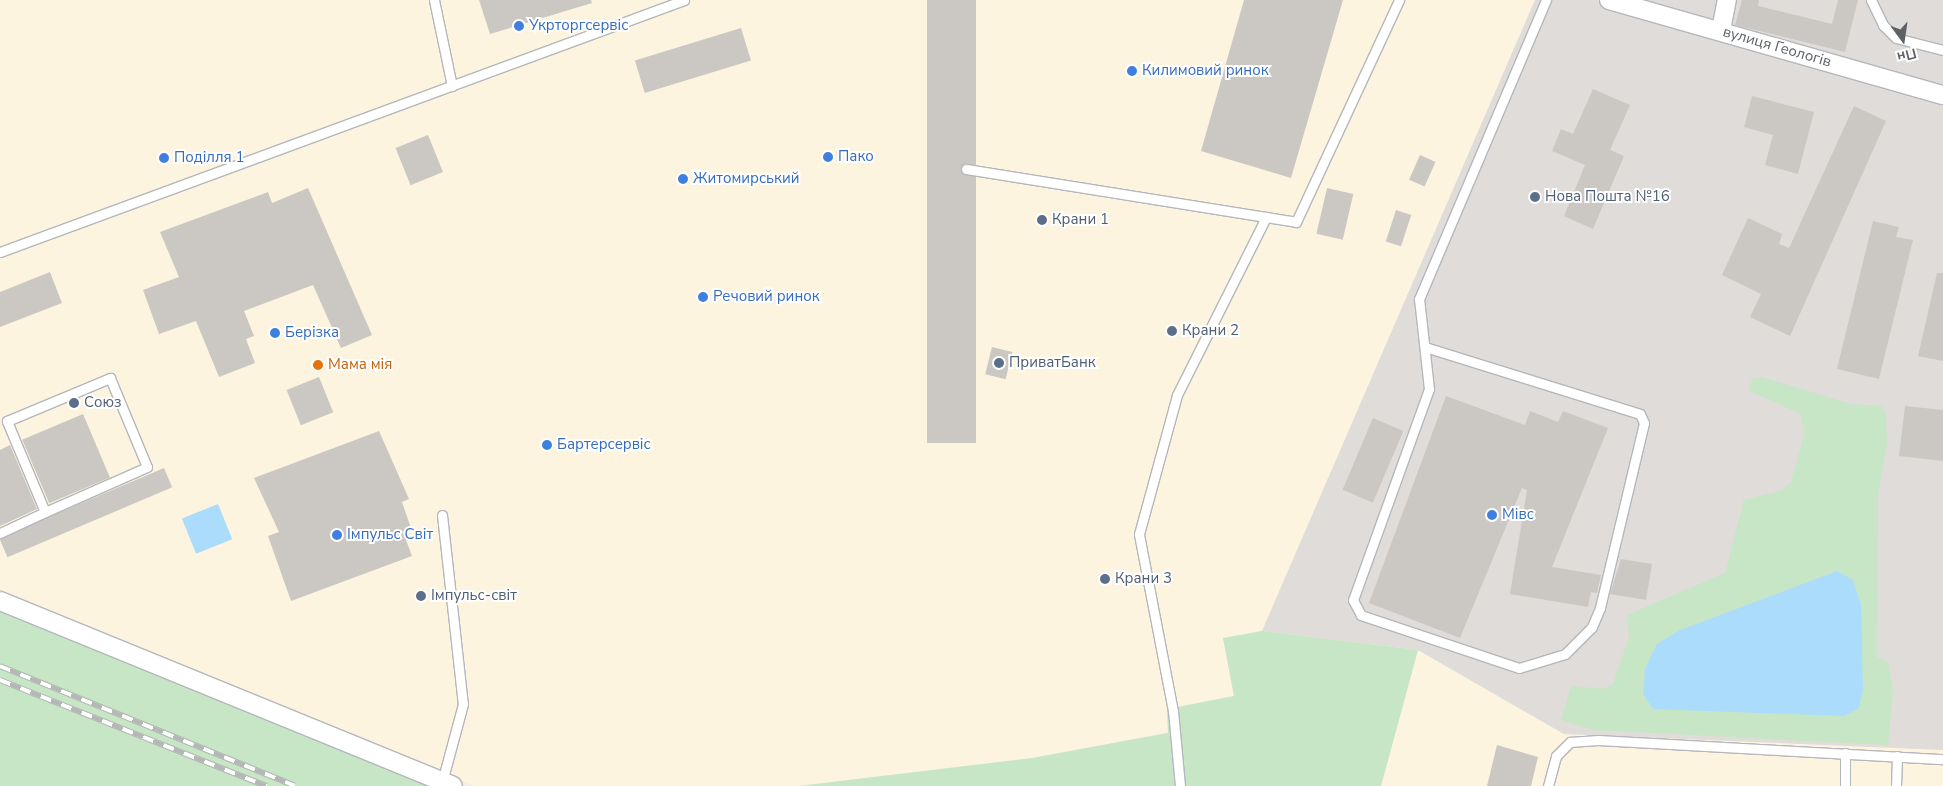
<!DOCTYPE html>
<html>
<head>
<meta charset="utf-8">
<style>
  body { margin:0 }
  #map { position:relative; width:1943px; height:786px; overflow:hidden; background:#f0ede7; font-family:"Nunito Sans",sans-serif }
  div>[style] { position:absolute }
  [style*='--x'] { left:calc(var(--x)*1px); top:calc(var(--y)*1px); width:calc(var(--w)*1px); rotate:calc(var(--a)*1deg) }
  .commercial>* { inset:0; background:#fcf4df }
  .industrial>* { inset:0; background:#dfdcd9 }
  .green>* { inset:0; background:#c6e6c5 }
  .water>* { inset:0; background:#abdcfb; transform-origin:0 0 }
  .building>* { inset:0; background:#cbc8c4; transform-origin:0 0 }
  .roads { filter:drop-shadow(1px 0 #b4b7bb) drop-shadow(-1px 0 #b4b7bb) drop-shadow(0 1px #b4b7bb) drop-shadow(0 -1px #b4b7bb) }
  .service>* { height:9px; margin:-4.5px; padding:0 4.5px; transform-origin:4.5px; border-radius:4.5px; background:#fff }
  .minor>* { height:18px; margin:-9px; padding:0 9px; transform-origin:9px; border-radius:9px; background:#fff }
  .rail>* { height:5.5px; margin-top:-2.75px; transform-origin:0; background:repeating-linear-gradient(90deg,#fff 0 11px,#b5b6b6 0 22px); box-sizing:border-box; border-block:1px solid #b5b6b6 }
  .dots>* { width:14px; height:14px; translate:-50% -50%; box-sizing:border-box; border:2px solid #fff; border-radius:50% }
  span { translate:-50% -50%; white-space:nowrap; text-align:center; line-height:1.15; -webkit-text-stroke:4px #fff; paint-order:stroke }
  .shop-label { font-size:15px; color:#366cbe }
  .left { translate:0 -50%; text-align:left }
  .street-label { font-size:15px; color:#5e6266 }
  .service-label { font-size:15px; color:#4e5e75 }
  .food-label { font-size:15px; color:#c56008 }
  .north { position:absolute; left:1878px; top:15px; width:50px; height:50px; -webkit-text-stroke:4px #fff; paint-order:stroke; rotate:166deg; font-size:14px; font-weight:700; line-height:20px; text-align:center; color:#5e6266 }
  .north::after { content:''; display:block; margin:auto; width:18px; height:22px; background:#5e6266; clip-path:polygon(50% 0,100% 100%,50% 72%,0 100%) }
</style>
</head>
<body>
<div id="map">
  <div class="commercial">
    <div style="clip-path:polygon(0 0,1535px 0,1262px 631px,1223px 639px,1234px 696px,1167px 709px,1169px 732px,1033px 758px,799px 786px,474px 786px,0 593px)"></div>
    <div style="clip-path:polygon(1418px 650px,1564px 734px,1943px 750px,1943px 786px,1381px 786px)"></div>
  </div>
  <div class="industrial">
    <div style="clip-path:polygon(1535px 0,1943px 0,1943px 750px,1564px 734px,1418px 650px,1262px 631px)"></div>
  </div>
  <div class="green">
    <div style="clip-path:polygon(evenodd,1761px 377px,1851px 404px,1881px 406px,1886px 413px,1887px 444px,1878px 494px,1877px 657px,1888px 662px,1893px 691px,1888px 745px,1594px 730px,1561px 720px,1571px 686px,1603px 689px,1613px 684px,1629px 638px,1627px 615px,1725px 573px,1744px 500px,1783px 490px,1791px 482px,1804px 435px,1801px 414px,1748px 390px,1753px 378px,1761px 377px,1837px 571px,1861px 652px,1863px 690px,1680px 630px,1837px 571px)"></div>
    <div style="clip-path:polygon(0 601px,453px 786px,0 786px)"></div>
    <div style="clip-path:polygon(1262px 631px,1418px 650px,1381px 786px,799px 786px,1032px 758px,1168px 733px,1167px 709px,1234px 696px,1223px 638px)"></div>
  </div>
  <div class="water">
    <div style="left:218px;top:504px;width:38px;height:39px;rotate:68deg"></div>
    <div style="clip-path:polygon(1837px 571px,1853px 580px,1861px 605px,1863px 690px,1859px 708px,1844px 716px,1653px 709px,1643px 694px,1645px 669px,1657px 644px,1680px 630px)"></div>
  </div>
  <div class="building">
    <div style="clip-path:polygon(479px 0,591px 0,592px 3px,490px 34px)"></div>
    <div style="left:927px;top:0;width:49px;height:443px"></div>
    <div style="clip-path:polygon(1244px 0,1343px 0,1291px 178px,1201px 151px)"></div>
    <div style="clip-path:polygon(1742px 0,1759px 0,1758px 6px,1832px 24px,1838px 0,1858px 0,1845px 52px,1735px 25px)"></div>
    <div style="left:741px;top:28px;width:34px;height:111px;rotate:73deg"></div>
    <div style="clip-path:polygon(1593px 89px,1630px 105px,1610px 150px,1624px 156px,1593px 229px,1564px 216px,1585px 165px,1552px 151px,1561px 129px,1573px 134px)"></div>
    <div style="clip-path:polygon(1752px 96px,1814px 112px,1798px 174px,1765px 165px,1773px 135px,1744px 127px)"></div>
    <div style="clip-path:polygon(1854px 106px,1886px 121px,1790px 336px,1750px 317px,1761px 294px,1722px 275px,1748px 218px,1782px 234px,1779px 244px,1789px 248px)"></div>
    <div style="left:428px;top:135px;width:40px;height:35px;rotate:68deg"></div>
    <div style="left:1420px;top:155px;width:17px;height:27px;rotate:24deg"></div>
    <div style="clip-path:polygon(308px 188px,372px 335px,341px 348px,313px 285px,244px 311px,254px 336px,246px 339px,255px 363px,219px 377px,196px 321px,159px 334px,143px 290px,179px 277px,160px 232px,268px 192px,272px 203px)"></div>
    <div style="left:1327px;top:188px;width:27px;height:47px;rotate:13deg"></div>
    <div style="left:1396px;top:210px;width:16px;height:33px;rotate:18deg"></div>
    <div style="clip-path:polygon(1873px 221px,1899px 227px,1896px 237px,1913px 240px,1879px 379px,1837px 369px)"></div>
    <div style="clip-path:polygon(50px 272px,62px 303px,0 327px,0 292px)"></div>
    <div style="clip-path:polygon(1937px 273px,1943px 273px,1943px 361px,1918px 356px)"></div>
    <div style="left:992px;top:347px;width:21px;height:28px;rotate:14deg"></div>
    <div style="left:319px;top:377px;width:38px;height:35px;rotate:68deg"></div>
    <div style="clip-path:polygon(1446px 396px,1525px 425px,1530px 411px,1558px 422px,1563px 411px,1608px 428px,1552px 567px,1601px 575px,1597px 593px,1591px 592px,1588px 607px,1510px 594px,1527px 490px,1522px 488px,1460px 638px,1369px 603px)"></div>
    <div style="clip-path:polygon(1905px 406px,1943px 410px,1943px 461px,1899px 456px)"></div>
    <div style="left:83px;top:414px;width:69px;height:66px;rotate:67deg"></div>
    <div style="left:1373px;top:418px;width:33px;height:78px;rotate:23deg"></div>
    <div style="clip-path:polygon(379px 431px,409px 499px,402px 502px,411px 528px,403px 532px,412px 556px,291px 601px,268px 536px,279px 532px,254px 478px)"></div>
    <div style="clip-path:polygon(10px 445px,37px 509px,0 526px,0 450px)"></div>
    <div style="left:164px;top:468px;width:21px;height:179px;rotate:67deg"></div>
    <div style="clip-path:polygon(1621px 559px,1652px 564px,1646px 600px,1610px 594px)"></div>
    <div style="clip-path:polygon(1497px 745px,1538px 757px,1531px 786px,1487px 786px)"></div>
  </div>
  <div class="roads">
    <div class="service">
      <div style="--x:434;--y:0;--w:88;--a:78.2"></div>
      <div style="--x:1871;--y:0;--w:28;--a:64"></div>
      <div style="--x:1883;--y:25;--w:18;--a:45"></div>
      <div style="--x:1896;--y:38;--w:49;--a:14.3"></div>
      <div style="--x:966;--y:169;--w:334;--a:9.1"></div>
      <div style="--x:1296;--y:222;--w:245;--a:-65.1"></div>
      <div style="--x:0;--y:252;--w:729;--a:-20.22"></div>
      <div style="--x:1425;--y:347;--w:225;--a:17.3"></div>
      <div style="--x:1640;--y:414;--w:10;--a:66"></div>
      <div style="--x:1644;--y:423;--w:190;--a:103.4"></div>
      <div style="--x:1600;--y:608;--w:21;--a:113"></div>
      <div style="--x:1592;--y:627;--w:38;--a:135"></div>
      <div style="--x:1565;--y:654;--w:48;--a:163.1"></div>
      <div style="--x:1519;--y:668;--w:167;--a:-161.5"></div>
      <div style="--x:1361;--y:615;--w:17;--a:-118"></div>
      <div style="--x:1353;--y:600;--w:224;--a:-70.2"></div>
      <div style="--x:1429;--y:389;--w:91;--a:-96.3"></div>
      <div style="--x:1419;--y:299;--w:325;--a:-67"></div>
      <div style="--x:442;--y:515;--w:190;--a:83.7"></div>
      <div style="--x:463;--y:704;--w:81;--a:105.1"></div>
      <div style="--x:0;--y:533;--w:50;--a:-25"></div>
      <div style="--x:45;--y:512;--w:99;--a:-112.7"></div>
      <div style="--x:7;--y:421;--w:112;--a:-22.7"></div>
      <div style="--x:110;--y:378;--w:96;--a:67.4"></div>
      <div style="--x:147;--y:467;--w:111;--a:156.2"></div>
      <div style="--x:1180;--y:786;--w:75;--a:-95.3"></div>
      <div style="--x:1173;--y:711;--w:180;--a:-100.9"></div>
      <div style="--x:1139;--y:534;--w:144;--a:-74.7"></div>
      <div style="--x:1177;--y:395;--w:199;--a:-63.4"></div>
      <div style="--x:1548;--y:786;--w:31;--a:-75"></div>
      <div style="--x:1556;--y:756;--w:20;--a:-45"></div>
      <div style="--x:1570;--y:742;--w:28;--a:-4"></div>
      <div style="--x:1598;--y:740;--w:346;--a:3.2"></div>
      <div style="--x:1845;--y:786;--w:33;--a:-90"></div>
      <div style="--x:1896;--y:786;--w:30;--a:-88"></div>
    </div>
    <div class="minor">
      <div style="--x:1609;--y:0;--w:347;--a:15.9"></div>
      <div style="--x:1721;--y:30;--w:31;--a:-79"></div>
      <div style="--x:0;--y:601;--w:489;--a:22.2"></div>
    </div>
  </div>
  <div class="rail">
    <div style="--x:0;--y:666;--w:318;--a:22.1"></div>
    <div style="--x:0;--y:680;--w:287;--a:21.7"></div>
  </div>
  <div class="dots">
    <div style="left:519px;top:26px;background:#3f7fe0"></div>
    <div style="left:1132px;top:71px;background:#3f7fe0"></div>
    <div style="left:828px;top:157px;background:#3f7fe0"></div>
    <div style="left:164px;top:158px;background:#3f7fe0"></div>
    <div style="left:683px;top:179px;background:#3f7fe0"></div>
    <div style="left:1535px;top:197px;background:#5c6f8a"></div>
    <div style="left:1042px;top:220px;background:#5c6f8a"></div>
    <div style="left:703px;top:297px;background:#3f7fe0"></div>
    <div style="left:1172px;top:331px;background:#5c6f8a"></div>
    <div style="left:275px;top:333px;background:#3f7fe0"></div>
    <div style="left:999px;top:363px;background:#5c6f8a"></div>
    <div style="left:318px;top:365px;background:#e8710a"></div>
    <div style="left:74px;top:403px;background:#5c6f8a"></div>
    <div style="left:547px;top:445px;background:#3f7fe0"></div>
    <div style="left:1492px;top:515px;background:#3f7fe0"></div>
    <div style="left:337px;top:535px;background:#3f7fe0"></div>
    <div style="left:1105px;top:579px;background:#5c6f8a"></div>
    <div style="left:421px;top:596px;background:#5c6f8a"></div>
  </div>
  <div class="shop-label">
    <span class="left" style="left:529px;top:26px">Укрторгсервіс</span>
    <span class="left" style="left:1142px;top:71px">Килимовий ринок</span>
    <span class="left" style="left:838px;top:157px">Пако</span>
    <span class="left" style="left:174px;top:158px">Поділля 1</span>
    <span class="left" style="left:693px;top:179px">Житомирський</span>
    <span class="left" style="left:713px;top:297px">Речовий ринок</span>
    <span class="left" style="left:285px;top:333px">Берізка</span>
    <span class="left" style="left:557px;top:445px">Бартерсервіс</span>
    <span class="left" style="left:1502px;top:515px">Мівс</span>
    <span class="left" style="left:347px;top:535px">Імпульс Світ</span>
  </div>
  <div class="street-label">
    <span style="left:1777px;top:47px;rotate:16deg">вулиця Геологів</span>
  </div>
  <div class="service-label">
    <span class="left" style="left:1545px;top:197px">Нова Пошта №16</span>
    <span class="left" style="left:1052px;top:220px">Крани 1</span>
    <span class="left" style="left:1182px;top:331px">Крани 2</span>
    <span class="left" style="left:1009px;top:363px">ПриватБанк</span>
    <span class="left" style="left:84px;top:403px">Союз</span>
    <span class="left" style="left:1115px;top:579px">Крани 3</span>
    <span class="left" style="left:431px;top:596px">Імпульс-світ</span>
  </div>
  <div class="food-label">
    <span class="left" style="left:328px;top:365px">Мама мія</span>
  </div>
  <div class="north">Пн</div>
</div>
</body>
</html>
